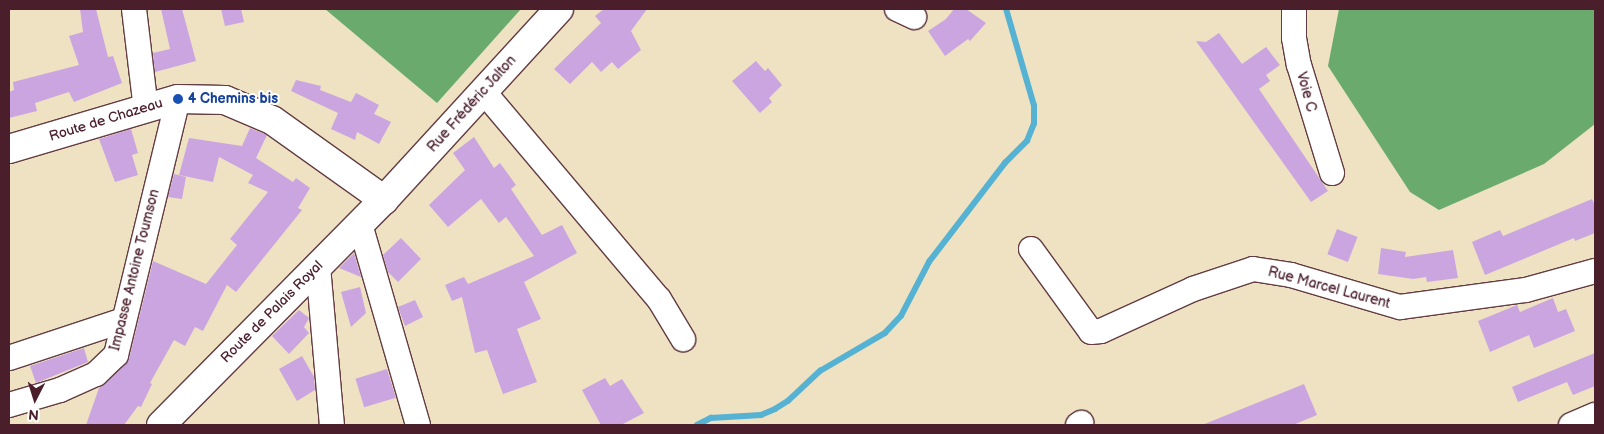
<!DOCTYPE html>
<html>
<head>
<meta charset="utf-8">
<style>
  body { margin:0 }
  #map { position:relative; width:1604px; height:434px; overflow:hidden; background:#efe2c3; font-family:"Balsamiq Sans",sans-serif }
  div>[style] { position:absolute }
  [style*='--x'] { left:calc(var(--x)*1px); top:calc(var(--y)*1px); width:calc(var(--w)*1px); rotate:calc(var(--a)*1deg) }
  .forest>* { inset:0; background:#6aaa6d }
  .stream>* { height:5.5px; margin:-2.75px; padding:0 2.75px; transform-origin:2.75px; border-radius:2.75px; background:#55b2d3 }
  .building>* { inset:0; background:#caa5e0; transform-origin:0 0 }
  .roads { filter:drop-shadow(1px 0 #633c42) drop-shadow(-1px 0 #633c42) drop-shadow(0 1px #633c42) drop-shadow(0 -1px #633c42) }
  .minor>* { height:24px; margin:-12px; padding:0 12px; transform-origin:12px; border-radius:12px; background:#fff }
  .major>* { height:28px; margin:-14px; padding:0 14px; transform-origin:14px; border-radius:14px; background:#fff }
  .dots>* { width:14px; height:14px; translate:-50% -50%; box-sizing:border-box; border:2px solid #fff; border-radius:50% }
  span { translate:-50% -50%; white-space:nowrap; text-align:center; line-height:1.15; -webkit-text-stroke:4px #fff; paint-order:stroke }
  .street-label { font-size:14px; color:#4a1f2b }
  .transit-label { font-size:14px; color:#164399; font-weight:700 }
  .left { translate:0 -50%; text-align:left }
  .frame { position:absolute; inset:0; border:10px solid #4a1f2b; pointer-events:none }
  .north { position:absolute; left:10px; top:374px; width:50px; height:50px; -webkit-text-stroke:4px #fff; paint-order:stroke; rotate:185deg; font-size:14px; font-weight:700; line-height:20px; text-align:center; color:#4a1f2b }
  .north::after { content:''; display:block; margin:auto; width:18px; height:22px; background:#4a1f2b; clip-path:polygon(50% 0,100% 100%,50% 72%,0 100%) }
</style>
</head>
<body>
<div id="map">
  <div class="forest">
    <div style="clip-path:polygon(325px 9px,521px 9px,437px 103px)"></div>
    <div style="clip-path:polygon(1339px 9px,1595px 9px,1595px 124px,1544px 164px,1439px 210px,1410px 192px,1328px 66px)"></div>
  </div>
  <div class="stream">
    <div style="--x:697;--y:425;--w:16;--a:-27"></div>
    <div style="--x:711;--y:418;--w:50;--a:-3.4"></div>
    <div style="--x:761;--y:415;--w:15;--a:-23"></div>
    <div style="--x:775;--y:409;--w:15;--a:-32"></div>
    <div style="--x:788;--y:401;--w:44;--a:-43.2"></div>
    <div style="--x:820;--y:371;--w:75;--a:-30.3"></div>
    <div style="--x:885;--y:333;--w:23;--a:-47"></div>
    <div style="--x:901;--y:316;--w:61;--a:-62.6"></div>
    <div style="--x:929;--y:262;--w:125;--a:-52.5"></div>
    <div style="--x:1005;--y:163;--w:31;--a:-45"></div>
    <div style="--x:1027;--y:141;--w:18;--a:-68"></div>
    <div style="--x:1034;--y:124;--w:18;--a:-90"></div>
    <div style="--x:1034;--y:106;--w:101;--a:-106.1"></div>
  </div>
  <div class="building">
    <div style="clip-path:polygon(80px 9px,96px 9px,108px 57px,113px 56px,122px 83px,74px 102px,69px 92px,35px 103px,37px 111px,9px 118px,9px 92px,14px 90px,13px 82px,79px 65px,69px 36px,83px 32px)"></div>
    <div style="clip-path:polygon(161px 9px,182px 9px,196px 61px,155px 72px,153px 53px,170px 49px)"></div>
    <div style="clip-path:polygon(221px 9px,241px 9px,244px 22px,225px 26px)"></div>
    <div style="clip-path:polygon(604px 9px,647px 9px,631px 31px,641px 50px,618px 69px,612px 62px,601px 72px,592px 62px,570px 84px,554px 69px,601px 23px,595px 16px)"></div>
    <div style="clip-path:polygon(954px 9px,966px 9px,986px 23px,970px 41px,968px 39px,945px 56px,928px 31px,946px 19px)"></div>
    <div style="clip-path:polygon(1219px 33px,1242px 64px,1266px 47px,1280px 65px,1266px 75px,1270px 81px,1259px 89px,1328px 191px,1311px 202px,1196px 41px,1206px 42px)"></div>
    <div style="clip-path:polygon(756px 61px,765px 71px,768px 68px,782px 85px,769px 98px,772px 102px,760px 113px,732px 81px)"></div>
    <div style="clip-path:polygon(296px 80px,321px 86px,320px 90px,351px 102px,356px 93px,379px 105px,374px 114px,391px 122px,379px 144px,357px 132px,355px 140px,331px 129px,338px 113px,291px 91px)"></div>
    <div style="clip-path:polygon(250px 128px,267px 135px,256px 158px,293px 182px,296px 178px,310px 188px,298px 208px,302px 210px,236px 292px,227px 285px,203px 331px,195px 327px,185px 346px,174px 340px,150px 383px,152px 384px,141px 407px,138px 406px,124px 425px,86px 425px,99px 388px,129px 359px,153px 261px,206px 284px,237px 245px,230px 239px,268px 192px,248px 183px,253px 175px,219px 157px,213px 182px,179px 175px,189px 138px,242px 146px)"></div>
    <div style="clip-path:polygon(131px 129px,138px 153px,132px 155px,138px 175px,115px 182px,99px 139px)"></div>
    <div style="clip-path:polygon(474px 137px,494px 168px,500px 163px,516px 185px,511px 189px,542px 235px,562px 225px,577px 253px,524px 282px,541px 319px,517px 329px,537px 382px,503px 394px,487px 350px,475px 353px,462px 297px,452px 301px,445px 285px,464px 277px,468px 284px,534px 256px,506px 217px,499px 223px,481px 199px,448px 227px,429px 205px,465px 170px,453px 153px)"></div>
    <div style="clip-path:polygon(174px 174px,186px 177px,182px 199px,168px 197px)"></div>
    <div style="clip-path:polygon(1592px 199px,1595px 206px,1595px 233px,1575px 241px,1574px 238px,1485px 275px,1472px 242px,1500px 230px,1503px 236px)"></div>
    <div style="left:1337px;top:229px;width:22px;height:27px;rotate:21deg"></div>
    <div style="clip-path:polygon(401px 238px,421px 259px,398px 282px,388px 272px,383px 255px)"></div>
    <div style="clip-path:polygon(1381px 248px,1406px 252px,1405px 257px,1453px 250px,1458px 278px,1427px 282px,1426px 277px,1413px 279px,1378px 274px)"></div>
    <div style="clip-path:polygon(354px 253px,361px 277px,339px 268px)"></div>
    <div style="clip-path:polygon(360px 287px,366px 313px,351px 327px,341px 292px)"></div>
    <div style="clip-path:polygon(1553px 298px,1558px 312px,1566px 309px,1575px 331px,1534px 348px,1529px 335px,1490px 352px,1478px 321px,1517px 305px,1520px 312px)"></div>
    <div style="clip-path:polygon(415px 300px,423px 317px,405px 326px,398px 307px)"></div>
    <div style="clip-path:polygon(299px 310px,309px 318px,304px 327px,309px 333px,289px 354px,272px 336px)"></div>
    <div style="clip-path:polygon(84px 348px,88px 362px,36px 383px,30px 366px)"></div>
    <div style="clip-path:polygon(1595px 353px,1595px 386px,1573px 395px,1567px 382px,1518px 402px,1512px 387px)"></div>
    <div style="clip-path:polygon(302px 356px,314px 377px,315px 390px,297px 401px,279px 369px)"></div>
    <div style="left:387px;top:369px;width:30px;height:33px;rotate:73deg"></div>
    <div style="clip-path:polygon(605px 378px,610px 386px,622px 379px,644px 413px,621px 425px,601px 425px,582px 390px)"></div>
    <div style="clip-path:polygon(1304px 384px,1317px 415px,1293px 425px,1202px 425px)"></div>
  </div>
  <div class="roads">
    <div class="minor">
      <div style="--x:134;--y:9;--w:101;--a:83.2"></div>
      <div style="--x:897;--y:9;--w:19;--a:25"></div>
      <div style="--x:1294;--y:9;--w:29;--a:90"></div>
      <div style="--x:1294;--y:38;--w:27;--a:80"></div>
      <div style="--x:1299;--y:65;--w:113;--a:73"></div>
      <div style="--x:483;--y:91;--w:272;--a:49.8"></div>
      <div style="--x:659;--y:299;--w:47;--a:59"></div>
      <div style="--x:360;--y:224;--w:209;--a:73.9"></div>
      <div style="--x:1031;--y:249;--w:102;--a:54.1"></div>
      <div style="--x:1091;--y:332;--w:10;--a:-6"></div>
      <div style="--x:1101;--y:331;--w:101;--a:-24.5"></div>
      <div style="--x:1193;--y:289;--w:63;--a:-18.4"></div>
      <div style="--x:1253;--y:269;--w:38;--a:9"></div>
      <div style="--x:1291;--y:275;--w:114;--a:16.4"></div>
      <div style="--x:1400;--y:307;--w:127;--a:-7.7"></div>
      <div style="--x:1526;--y:290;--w:72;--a:-15.4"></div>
      <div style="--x:318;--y:266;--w:160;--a:85"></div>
      <div style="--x:9;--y:358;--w:121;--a:-18.3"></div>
      <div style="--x:9;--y:405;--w:53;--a:-16.4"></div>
      <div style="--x:60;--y:390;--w:39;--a:-24"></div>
      <div style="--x:96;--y:374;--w:28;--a:-44"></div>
      <div style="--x:116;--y:355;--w:263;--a:-76.4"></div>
      <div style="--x:1078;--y:425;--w:4;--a:-34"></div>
      <div style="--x:1571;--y:425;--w:26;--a:-23"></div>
    </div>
    <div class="major">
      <div style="--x:9;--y:149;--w:176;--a:-16.5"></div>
      <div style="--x:178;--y:99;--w:47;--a:1.2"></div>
      <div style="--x:225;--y:100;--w:51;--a:23.1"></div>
      <div style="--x:272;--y:120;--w:138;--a:35.5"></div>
      <div style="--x:161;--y:425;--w:317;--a:-45.3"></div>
      <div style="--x:384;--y:200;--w:259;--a:-47.5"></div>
    </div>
  </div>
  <div class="dots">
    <div style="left:178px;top:99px;background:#1a4fb4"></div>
  </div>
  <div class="street-label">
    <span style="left:1306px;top:92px;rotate:75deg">Voie C</span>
    <span style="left:472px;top:104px;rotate:-48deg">Rue Frédéric Jalton</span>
    <span style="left:106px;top:120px;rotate:-17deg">Route de Chazeau</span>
    <span style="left:135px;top:270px;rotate:-76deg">Impasse Antoine Toumson</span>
    <span style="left:1329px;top:288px;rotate:15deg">Rue Marcel Laurent</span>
    <span style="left:272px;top:312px;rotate:-45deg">Route de Palais Royal</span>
  </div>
  <div class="transit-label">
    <span class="left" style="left:188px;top:99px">4 Chemins bis</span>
  </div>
  <div class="frame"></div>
  <div class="north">N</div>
</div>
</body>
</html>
